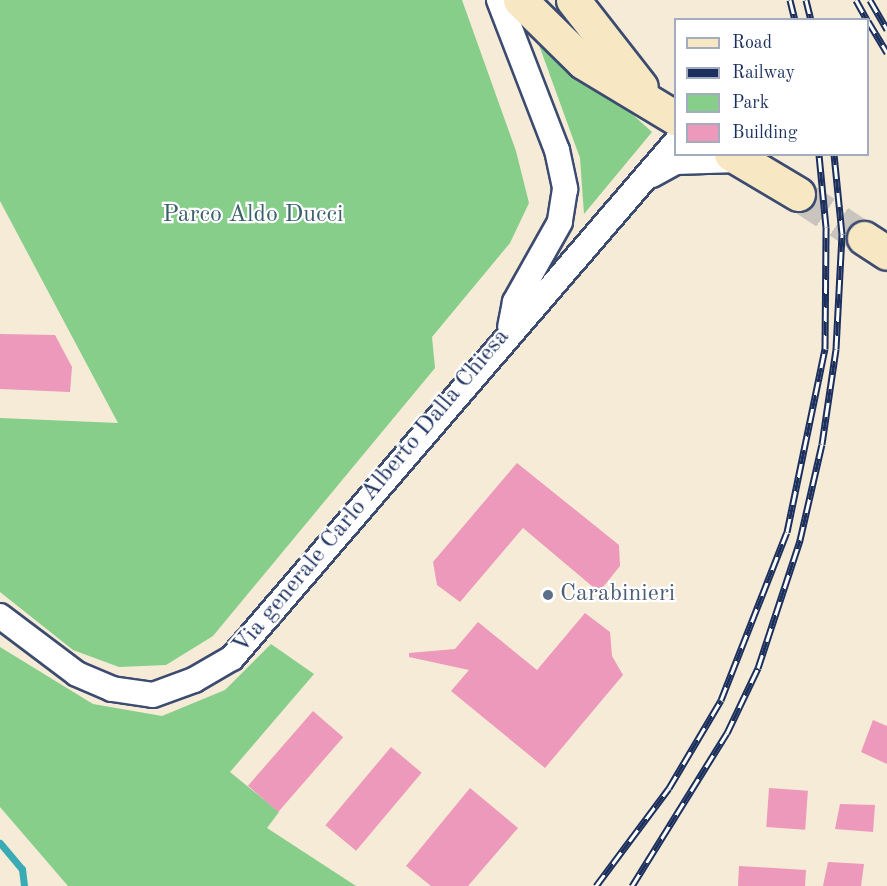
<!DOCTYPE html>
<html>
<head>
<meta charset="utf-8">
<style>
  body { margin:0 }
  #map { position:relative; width:887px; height:886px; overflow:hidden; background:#f5ebd6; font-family:"Old Standard TT",serif }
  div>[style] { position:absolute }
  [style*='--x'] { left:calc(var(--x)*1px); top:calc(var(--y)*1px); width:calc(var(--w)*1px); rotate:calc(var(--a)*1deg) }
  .green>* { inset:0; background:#86ce8a }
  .stream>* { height:7px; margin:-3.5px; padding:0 3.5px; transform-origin:3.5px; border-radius:3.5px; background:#39abb4 }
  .building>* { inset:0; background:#ed99bb; transform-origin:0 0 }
  .secondary-tunnel>* { height:33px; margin-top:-16.5px; transform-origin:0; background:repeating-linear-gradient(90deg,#c9c5be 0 33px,transparent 0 49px) }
  .roads { filter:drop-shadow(2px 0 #3c4b70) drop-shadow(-2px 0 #3c4b70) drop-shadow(0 2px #3c4b70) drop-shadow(0 -2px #3c4b70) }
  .street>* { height:24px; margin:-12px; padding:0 12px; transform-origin:12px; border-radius:12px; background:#fff }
  .secondary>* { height:33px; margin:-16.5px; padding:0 16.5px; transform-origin:16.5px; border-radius:16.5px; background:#f7e8c3 }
  .rail>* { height:7px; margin-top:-3.5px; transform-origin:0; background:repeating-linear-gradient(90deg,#fff 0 14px,#1b2f5e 0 28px); box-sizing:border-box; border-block:2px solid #1b2f5e }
  .dots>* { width:16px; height:16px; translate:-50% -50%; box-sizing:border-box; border:3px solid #fff; border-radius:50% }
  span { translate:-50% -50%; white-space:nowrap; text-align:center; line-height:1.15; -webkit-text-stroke:4.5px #fff; paint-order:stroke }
  .park-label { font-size:24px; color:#3b5f6b }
  .street-label { font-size:24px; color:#1b2f5e }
  .service-label { font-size:24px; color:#4e5e75 }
  .left { translate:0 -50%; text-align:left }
  .legend { position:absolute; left:674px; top:18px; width:195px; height:138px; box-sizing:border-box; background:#fff; border:2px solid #a4acbf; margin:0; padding:8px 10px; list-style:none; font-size:18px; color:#1b2f5e }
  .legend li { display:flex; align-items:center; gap:12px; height:30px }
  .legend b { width:30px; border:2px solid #a4acbf }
</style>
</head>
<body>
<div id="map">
  <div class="green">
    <div style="clip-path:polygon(0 0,462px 0,516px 151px,529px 203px,510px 243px,432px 337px,435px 368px,213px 636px,166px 665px,119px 667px,73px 650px,0 592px,0 418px,118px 423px,0 201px)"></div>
    <div style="clip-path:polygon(531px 23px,652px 132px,584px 214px,580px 158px)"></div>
    <div style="clip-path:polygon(271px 644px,314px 674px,230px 772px,279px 812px,267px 828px,356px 886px,68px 886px,0 807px,0 647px,93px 704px,162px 716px,225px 690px)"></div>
  </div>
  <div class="stream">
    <div style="--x:0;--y:843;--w:34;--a:50"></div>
    <div style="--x:22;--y:869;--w:17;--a:83"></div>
  </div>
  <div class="building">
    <div style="clip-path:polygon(0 334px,55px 335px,72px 367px,70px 392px,0 389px)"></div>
    <div style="clip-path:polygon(517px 463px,619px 545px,620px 566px,599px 592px,523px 528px,460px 602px,437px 585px,433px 562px)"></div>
    <div style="clip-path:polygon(585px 613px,610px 632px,612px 656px,623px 675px,545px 768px,451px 691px,469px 670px,409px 657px,409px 653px,455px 649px,478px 622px,537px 670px)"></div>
    <div style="left:313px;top:711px;width:40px;height:99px;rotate:41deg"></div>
    <div style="clip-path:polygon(873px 720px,887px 726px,887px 764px,861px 752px)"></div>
    <div style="left:391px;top:747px;width:40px;height:102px;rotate:40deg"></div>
    <div style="clip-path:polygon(470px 788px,518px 828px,468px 886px,431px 886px,406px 866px)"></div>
    <div style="left:769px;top:788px;width:39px;height:39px;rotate:4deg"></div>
    <div style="clip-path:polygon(840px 804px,875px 805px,873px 832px,835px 829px)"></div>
    <div style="clip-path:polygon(828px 862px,864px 864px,861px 886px,823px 886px)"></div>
    <div style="clip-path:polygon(739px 866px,806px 870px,805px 886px,738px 886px)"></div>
  </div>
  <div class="secondary-tunnel">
    <div style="--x:798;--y:194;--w:79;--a:33.7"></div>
  </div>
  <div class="roads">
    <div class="street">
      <div style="--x:499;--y:0;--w:161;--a:68.9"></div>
      <div style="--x:557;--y:150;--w:40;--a:78"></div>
      <div style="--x:565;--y:189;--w:33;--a:99"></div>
      <div style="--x:560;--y:222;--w:92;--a:119.4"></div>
      <div style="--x:515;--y:302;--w:25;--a:101"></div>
      <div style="--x:652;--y:175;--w:26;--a:-29"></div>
      <div style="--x:675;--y:162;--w:64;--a:-1.8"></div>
      <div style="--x:0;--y:616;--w:96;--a:37"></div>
      <div style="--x:77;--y:674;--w:38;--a:23"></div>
      <div style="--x:112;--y:689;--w:41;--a:8.3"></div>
      <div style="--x:153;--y:695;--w:44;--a:-20.1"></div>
      <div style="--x:194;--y:680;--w:44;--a:-30.1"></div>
      <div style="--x:232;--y:658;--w:681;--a:-49.29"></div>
    </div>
    <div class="secondary">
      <div style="--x:520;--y:0;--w:88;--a:44.5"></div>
      <div style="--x:583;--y:62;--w:109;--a:31.1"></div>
      <div style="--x:573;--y:0;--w:110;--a:52"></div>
      <div style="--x:731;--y:154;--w:78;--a:30.8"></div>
      <div style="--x:864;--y:238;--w:27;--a:33"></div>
    </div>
  </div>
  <div class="rail">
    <div style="--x:790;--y:0;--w:21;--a:76"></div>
    <div style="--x:806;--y:0;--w:21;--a:76"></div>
    <div style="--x:856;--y:0;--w:23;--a:61"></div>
    <div style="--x:870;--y:0;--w:34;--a:60"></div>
    <div style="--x:868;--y:21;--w:37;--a:59"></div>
    <div style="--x:596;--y:886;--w:122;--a:-53.3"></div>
    <div style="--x:669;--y:788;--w:102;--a:-59.4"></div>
    <div style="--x:721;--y:700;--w:180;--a:-68.6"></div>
    <div style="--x:787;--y:532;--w:187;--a:-78.3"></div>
    <div style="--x:825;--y:349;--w:122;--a:-89.5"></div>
    <div style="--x:826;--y:227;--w:73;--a:-95.5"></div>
    <div style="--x:632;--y:886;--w:180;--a:-58.2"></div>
    <div style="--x:727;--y:733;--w:72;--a:-64.5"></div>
    <div style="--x:758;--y:668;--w:135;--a:-71.8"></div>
    <div style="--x:800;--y:540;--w:98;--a:-77.1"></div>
    <div style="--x:822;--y:444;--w:96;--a:-81.6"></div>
    <div style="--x:836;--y:349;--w:115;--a:-87"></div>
    <div style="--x:842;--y:234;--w:80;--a:-95.7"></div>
  </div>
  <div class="dots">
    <div style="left:548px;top:595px;background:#5c6f8a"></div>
  </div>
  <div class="park-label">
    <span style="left:253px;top:216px">Parco Aldo Ducci</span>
  </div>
  <div class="street-label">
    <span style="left:372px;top:492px;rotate:-50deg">Via generale Carlo Alberto Dalla Chiesa</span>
  </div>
  <div class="service-label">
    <span class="left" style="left:560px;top:595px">Carabinieri</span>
  </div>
  <ul class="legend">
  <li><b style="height:8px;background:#f7e8c3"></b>Road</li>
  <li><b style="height:8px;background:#1b2f5e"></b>Railway</li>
  <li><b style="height:16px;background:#86ce8a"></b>Park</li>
  <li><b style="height:16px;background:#ed99bb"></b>Building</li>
  </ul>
</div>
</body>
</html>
